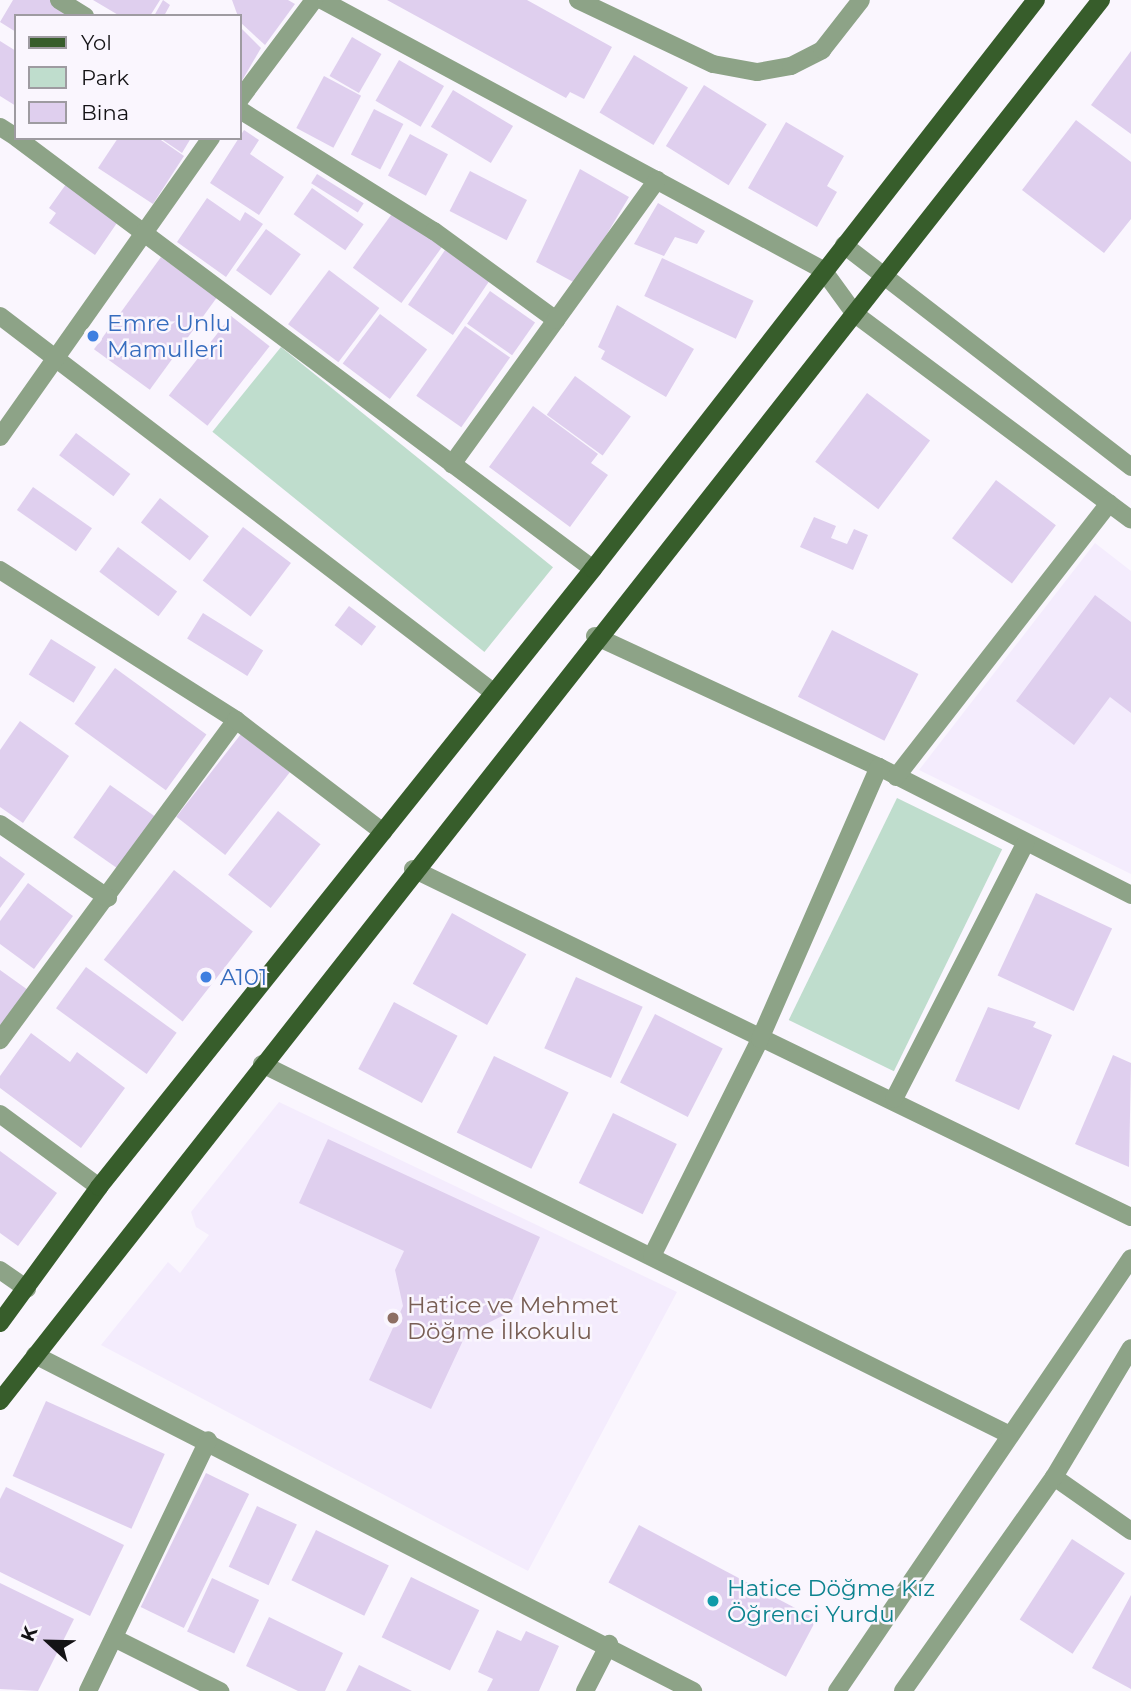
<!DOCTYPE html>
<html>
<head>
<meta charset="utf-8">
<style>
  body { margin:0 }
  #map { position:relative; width:1131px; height:1691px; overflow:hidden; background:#faf6fe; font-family:Montserrat,sans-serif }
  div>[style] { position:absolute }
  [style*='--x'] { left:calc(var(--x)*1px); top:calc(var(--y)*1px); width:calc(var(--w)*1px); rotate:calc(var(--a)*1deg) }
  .built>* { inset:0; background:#f4ecfd }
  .green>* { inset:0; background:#bfddcd; transform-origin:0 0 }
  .building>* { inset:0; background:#dfcfee; transform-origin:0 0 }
  .minor>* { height:18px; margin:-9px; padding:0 9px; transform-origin:9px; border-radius:9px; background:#8da387 }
  .major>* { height:18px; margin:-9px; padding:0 9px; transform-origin:9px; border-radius:9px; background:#375d2b }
  .dots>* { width:19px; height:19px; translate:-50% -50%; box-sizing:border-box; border:4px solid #faf6fe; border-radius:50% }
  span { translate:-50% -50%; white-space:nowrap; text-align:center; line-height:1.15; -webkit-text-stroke:5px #faf6fe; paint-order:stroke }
  .shop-label { font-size:23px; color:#366cbe }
  .left { translate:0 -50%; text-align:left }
  .education-label { font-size:23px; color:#785e54 }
  .culture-label { font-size:23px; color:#0d838f }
  .legend { position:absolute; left:14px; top:14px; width:228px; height:126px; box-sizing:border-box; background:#faf6fe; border:2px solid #9e9ba1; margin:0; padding:9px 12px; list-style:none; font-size:21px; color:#141316 }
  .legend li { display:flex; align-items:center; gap:14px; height:35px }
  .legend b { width:35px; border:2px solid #9e9ba1 }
  .north { position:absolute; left:14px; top:1607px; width:70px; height:70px; -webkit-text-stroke:5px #faf6fe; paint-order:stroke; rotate:292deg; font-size:19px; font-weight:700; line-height:28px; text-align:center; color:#141316 }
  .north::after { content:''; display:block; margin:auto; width:24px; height:32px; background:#141316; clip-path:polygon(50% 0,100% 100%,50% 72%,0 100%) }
</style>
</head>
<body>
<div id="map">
  <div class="built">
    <div style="clip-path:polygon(1095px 543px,1131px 571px,1131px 874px,919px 770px)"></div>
    <div style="clip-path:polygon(279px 1102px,677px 1292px,528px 1571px,101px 1345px,168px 1262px,180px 1273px,209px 1235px,196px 1227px,191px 1212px)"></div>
  </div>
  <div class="green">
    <div style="left:281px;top:347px;width:350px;height:109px;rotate:39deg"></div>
    <div style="left:897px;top:798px;width:117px;height:247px;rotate:26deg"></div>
  </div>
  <div class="building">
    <div style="clip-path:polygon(13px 0,50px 0,74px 16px,16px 16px,16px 32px,0 22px)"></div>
    <div style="clip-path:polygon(93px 0,160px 0,150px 16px,120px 16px)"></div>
    <div style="clip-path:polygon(163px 0,170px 5px,164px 16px,154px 16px)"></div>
    <div style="clip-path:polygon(232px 0,288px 0,295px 4px,265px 45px,240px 22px)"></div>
    <div style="clip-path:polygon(387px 0,527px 0,612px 47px,584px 99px,570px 92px,566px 98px)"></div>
    <div style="clip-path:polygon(240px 27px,261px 48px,240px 84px)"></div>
    <div style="left:352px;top:37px;width:34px;height:45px;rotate:30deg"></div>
    <div style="clip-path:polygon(0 41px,16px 51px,16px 106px,0 96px)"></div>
    <div style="clip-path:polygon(1131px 51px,1131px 134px,1091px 105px)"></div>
    <div style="left:634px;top:55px;width:63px;height:67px;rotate:31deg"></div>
    <div style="left:399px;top:60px;width:52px;height:47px;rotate:30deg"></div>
    <div style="left:324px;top:76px;width:42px;height:59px;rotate:28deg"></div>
    <div style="left:704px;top:85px;width:74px;height:72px;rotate:32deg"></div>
    <div style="left:453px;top:90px;width:70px;height:43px;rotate:31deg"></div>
    <div style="left:374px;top:109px;width:33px;height:51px;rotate:27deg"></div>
    <div style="clip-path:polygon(1076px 120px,1131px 162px,1131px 219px,1104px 253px,1022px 190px)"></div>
    <div style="clip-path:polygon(786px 122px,844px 156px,827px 186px,837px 192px,817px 227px,748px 188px)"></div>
    <div style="clip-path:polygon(244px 130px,259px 140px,250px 154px,284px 177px,259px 215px,210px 183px)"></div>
    <div style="left:410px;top:134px;width:43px;height:47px;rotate:28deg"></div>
    <div style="clip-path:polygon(118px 138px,158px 138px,184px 156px,153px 204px,98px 168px)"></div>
    <div style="clip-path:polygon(160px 138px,191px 138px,182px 153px)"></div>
    <div style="clip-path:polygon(580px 169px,629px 197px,577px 284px,536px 262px)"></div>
    <div style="left:470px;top:171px;width:64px;height:45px;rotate:27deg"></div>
    <div style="left:317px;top:174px;width:55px;height:11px;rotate:32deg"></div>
    <div style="clip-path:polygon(69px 180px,121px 217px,95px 255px,49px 223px,56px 213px,49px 208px)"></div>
    <div style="left:312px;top:188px;width:63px;height:32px;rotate:35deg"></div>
    <div style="clip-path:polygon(207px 198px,240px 221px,245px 212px,263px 224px,226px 277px,177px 242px)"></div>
    <div style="clip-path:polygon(658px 203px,705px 231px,697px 244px,675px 237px,664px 256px,634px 244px)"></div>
    <div style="left:394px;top:211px;width:60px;height:70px;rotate:36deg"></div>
    <div style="left:266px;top:229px;width:43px;height:51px;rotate:36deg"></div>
    <div style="left:445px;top:250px;width:54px;height:66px;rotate:34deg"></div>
    <div style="left:161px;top:257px;width:69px;height:114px;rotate:36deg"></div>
    <div style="left:662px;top:258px;width:101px;height:42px;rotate:25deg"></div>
    <div style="left:329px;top:270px;width:63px;height:68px;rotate:37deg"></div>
    <div style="left:490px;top:291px;width:55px;height:40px;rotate:35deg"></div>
    <div style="clip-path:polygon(617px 305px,694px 349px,666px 397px,601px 359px,605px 351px,598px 347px)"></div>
    <div style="left:380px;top:314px;width:59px;height:62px;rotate:37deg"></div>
    <div style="left:231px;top:316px;width:49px;height:101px;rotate:38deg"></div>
    <div style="left:465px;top:326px;width:55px;height:85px;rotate:35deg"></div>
    <div style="left:575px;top:376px;width:69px;height:48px;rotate:36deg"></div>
    <div style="left:867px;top:393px;width:79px;height:86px;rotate:37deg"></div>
    <div style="clip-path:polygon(533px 406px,598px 454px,591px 463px,608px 475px,570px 527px,489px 467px)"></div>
    <div style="left:76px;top:433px;width:68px;height:28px;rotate:37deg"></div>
    <div style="left:996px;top:480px;width:75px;height:73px;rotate:37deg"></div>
    <div style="left:33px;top:487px;width:72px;height:28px;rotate:35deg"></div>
    <div style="left:160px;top:498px;width:62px;height:31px;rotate:38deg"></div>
    <div style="clip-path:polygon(814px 517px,836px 526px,831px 538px,847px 544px,854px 529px,868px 535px,853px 570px,800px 547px)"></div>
    <div style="left:243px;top:527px;width:60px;height:67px;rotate:37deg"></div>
    <div style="left:118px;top:547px;width:74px;height:31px;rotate:37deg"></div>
    <div style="clip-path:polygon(1095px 595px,1131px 622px,1131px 713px,1110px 697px,1074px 745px,1016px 701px)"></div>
    <div style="left:349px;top:606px;width:34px;height:24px;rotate:37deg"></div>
    <div style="left:203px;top:613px;width:71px;height:30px;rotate:32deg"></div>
    <div style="left:832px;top:630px;width:97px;height:75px;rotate:27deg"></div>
    <div style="left:51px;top:639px;width:53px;height:42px;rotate:32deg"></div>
    <div style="left:115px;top:668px;width:113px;height:69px;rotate:36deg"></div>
    <div style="clip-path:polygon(20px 721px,69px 756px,23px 823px,0 807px,0 750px)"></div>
    <div style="left:241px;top:734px;width:62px;height:105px;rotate:38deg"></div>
    <div style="left:110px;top:785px;width:55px;height:64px;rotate:35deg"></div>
    <div style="left:278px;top:811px;width:54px;height:81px;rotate:38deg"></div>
    <div style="clip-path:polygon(0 856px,25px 874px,0 908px)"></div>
    <div style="left:174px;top:870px;width:100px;height:114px;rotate:38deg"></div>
    <div style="clip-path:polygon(28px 883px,73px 916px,34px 969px,0 944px,0 921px)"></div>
    <div style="left:1036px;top:893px;width:84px;height:91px;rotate:25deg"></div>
    <div style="left:452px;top:913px;width:85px;height:81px;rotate:29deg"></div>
    <div style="left:86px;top:967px;width:112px;height:51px;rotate:36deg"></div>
    <div style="clip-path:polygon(0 970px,28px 990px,0 1028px)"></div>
    <div style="left:576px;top:977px;width:73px;height:78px;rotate:24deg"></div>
    <div style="left:394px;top:1002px;width:72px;height:76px;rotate:28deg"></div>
    <div style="clip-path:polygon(988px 1007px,1036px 1022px,1033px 1027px,1052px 1035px,1019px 1110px,955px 1081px)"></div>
    <div style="left:655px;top:1014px;width:76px;height:77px;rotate:27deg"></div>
    <div style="clip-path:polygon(31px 1033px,70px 1062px,77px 1052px,125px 1088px,81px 1148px,0 1088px,0 1076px)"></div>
    <div style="clip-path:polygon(1113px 1055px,1131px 1063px,1129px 1167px,1075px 1144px)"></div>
    <div style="left:494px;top:1056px;width:83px;height:85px;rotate:26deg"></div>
    <div style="left:613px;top:1113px;width:71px;height:78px;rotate:26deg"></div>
    <div style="clip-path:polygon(328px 1139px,540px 1237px,506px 1314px,466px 1334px,431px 1409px,369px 1380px,403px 1306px,395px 1270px,404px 1251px,299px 1203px)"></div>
    <div style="clip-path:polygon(0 1151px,57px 1193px,18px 1246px,0 1233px)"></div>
    <div style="left:46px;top:1401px;width:130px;height:82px;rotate:24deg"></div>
    <div style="left:206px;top:1473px;width:48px;height:149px;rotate:26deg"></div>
    <div style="clip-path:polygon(6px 1487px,124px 1545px,90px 1616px,0 1572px,0 1499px)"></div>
    <div style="left:257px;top:1506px;width:44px;height:67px;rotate:25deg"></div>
    <div style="left:639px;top:1525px;width:201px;height:65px;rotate:28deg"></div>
    <div style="left:316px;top:1530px;width:81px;height:56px;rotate:26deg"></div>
    <div style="left:1072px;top:1539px;width:63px;height:96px;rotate:33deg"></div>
    <div style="left:411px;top:1577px;width:76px;height:67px;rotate:26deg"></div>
    <div style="left:212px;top:1578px;width:52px;height:59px;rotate:25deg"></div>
    <div style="clip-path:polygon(0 1583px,74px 1619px,38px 1691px,0 1689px)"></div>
    <div style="clip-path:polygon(1131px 1595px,1131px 1689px,1092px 1668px)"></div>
    <div style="clip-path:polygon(269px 1617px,343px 1653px,325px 1691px,298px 1691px,246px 1666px)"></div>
    <div style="clip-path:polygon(497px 1630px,521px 1641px,526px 1631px,559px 1646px,539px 1691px,487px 1691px,493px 1679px,478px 1672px)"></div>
    <div style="clip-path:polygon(359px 1665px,412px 1691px,346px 1691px)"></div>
  </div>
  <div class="minor">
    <div style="--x:59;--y:0;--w:31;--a:32"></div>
    <div style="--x:322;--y:0;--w:569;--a:28.32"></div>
    <div style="--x:823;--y:270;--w:54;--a:54"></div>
    <div style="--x:855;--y:314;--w:344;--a:36.7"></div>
    <div style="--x:578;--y:0;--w:149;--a:25.4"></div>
    <div style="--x:713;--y:64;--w:45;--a:10.3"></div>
    <div style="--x:757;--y:72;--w:35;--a:-10"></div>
    <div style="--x:791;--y:66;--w:35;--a:-27"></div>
    <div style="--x:822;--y:50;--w:63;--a:-52"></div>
    <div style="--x:240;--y:99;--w:124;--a:-53.2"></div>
    <div style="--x:240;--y:110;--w:229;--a:32"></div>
    <div style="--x:434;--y:231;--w:151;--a:36.1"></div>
    <div style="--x:556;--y:320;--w:178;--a:125.8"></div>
    <div style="--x:0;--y:127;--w:19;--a:32"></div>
    <div style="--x:17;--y:138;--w:719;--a:36.81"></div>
    <div style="--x:844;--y:245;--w:363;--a:37.7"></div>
    <div style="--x:0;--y:316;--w:620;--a:37.33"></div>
    <div style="--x:556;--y:320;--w:173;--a:-54.2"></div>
    <div style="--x:0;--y:437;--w:366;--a:-54.8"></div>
    <div style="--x:0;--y:570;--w:280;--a:32.4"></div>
    <div style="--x:236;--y:720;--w:398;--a:126.4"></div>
    <div style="--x:595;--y:636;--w:313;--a:24.8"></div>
    <div style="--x:879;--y:767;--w:283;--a:26.9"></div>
    <div style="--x:236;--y:720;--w:185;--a:37.3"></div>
    <div style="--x:896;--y:777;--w:347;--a:-52.1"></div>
    <div style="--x:0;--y:824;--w:131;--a:34.4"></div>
    <div style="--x:413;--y:869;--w:798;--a:25.86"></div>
    <div style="--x:262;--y:1064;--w:835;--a:26.38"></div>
    <div style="--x:894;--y:1099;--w:287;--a:-62.8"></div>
    <div style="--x:0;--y:1114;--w:123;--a:36.4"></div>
    <div style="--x:652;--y:1256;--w:242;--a:-63.5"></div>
    <div style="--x:760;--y:1039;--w:297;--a:-66.4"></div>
    <div style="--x:0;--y:1270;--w:33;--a:35"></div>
    <div style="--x:35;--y:1355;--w:739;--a:27.05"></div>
    <div style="--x:1054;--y:1477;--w:94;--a:35"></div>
    <div style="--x:114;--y:1638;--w:119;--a:26.6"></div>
    <div style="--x:88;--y:1691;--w:278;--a:-64.4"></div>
    <div style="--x:585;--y:1691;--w:53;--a:-62.9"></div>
    <div style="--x:837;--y:1691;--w:523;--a:-55.82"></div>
    <div style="--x:903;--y:1691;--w:262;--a:-54.8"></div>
    <div style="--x:1054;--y:1477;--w:150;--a:-59.2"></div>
  </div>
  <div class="major">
    <div style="--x:0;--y:1323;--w:168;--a:-53.9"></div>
    <div style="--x:99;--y:1187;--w:791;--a:-51.36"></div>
    <div style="--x:593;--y:569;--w:721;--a:-52.1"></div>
    <div style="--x:0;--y:1401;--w:1782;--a:-51.84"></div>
  </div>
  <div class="dots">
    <div style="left:93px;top:336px;background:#3f7fe0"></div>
    <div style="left:206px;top:977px;background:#3f7fe0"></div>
    <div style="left:393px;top:1318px;background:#8d6e63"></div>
    <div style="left:713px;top:1601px;background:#0f9aa8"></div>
  </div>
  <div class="shop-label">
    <span class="left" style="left:107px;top:336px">Emre Unlu<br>Mamulleri</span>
    <span class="left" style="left:220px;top:977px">A101</span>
  </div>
  <div class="education-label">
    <span class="left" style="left:407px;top:1318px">Hatice ve Mehmet<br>Döğme İlkokulu</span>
  </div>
  <div class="culture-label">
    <span class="left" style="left:727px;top:1601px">Hatice Döğme Kız<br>Öğrenci Yurdu</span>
  </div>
  <ul class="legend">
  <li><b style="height:9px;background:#375d2b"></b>Yol</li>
  <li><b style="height:19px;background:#bfddcd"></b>Park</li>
  <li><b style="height:19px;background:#dfcfee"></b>Bina</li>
  </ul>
  <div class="north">K</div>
</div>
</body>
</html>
